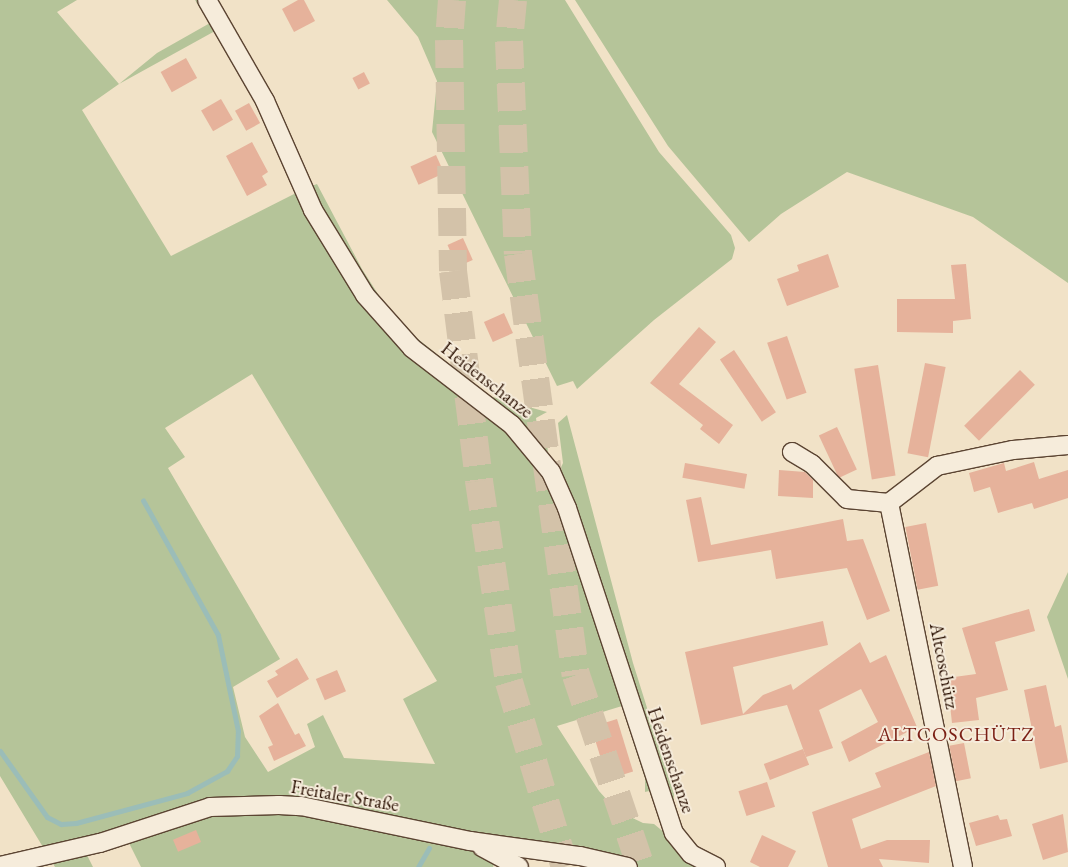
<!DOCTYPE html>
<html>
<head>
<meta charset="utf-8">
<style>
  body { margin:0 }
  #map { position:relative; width:1068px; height:867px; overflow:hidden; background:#f1e2c7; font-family:"EB Garamond",serif }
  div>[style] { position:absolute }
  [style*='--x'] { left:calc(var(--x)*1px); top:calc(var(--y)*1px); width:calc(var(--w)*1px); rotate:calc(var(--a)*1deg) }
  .green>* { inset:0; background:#b5c499 }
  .stream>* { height:5px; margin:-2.5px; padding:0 2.5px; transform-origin:2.5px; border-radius:2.5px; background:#9bbdb8 }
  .building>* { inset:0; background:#e6b29b; transform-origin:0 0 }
  .motorway-tunnel>* { height:28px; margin-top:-14px; transform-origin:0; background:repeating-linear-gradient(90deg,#d3c2a9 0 28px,transparent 0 42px) }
  .roads { filter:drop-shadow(1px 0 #5b4432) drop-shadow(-1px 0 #5b4432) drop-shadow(0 1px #5b4432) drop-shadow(0 -1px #5b4432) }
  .minor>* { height:18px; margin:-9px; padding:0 9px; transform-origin:9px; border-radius:9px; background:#f6ecdb }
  span { translate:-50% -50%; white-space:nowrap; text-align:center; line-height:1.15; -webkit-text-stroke:4px #f6ecdb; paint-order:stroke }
  .street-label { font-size:19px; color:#290f00 }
  .neighbourhood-label { font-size:20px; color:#7a1f14; letter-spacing:1px }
</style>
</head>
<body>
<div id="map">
  <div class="green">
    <div style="clip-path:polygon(evenodd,0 0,77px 0,57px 12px,119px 84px,157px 53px,210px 23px,195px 0,200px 0,215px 31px,119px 84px,82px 110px,171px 256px,298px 192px,336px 262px,498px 419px,550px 479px,651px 789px,649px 791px,645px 792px,645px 778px,622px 706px,557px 726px,599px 791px,616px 810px,643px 823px,654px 824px,706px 867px,587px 867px,499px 851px,493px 867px,141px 867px,129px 843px,87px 855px,93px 867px,55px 867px,0 776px,0 0,252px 374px,437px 681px,403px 699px,435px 764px,344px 758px,323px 715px,307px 724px,315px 747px,268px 772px,245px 737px,233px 687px,280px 659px,168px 468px,185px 457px,165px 428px,252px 374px)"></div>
    <div style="clip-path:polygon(387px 0,565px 0,659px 152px,731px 235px,735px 248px,732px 259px,654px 320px,577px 389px,573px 381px,557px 386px,432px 132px,437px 81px,418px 37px)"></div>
    <div style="clip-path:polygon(575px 0,1068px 0,1068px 283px,973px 217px,847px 172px,781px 214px,749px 242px,668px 146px)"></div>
    <div style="clip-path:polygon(317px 184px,362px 269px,385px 305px,413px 335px,489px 396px,547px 412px,536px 418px,538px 434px,547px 439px,548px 455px,422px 350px,380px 306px,309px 187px)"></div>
    <div style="clip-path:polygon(567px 415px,633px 663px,674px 794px,673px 822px,558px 474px,563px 463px,558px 423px)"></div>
    <div style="clip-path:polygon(1068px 572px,1068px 679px,1047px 617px)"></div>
  </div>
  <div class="stream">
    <div style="--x:0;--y:751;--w:81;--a:54.5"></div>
    <div style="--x:47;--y:817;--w:16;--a:27"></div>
    <div style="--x:61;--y:824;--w:15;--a:-4"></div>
    <div style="--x:76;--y:823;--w:115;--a:-15.1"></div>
    <div style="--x:187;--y:793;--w:46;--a:-28.8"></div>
    <div style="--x:227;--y:771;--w:18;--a:-56"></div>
    <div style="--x:237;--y:756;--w:25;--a:-88"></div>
    <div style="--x:238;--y:731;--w:98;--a:-101.8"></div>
    <div style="--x:218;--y:635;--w:154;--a:-119.1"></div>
    <div style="--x:418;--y:867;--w:22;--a:-60"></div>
  </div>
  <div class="building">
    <div style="clip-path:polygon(298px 0,304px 0,315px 21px,294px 32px,282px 9px)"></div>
    <div style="left:186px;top:58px;width:23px;height:29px;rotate:61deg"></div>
    <div style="left:364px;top:72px;width:13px;height:13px;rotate:63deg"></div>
    <div style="left:221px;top:99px;width:24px;height:23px;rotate:60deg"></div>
    <div style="left:249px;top:103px;width:23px;height:16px;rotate:61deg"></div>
    <div style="clip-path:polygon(252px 142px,268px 172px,262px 176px,267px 185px,247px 196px,226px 156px)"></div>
    <div style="left:436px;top:155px;width:20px;height:28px;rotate:66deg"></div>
    <div style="left:463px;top:238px;width:24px;height:17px;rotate:66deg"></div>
    <div style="clip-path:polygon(828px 254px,839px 287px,787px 306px,777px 279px,799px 271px,797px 265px)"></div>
    <div style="clip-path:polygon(966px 264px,971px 319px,953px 321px,953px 333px,897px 332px,897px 299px,955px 299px,951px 265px)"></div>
    <div style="left:504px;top:313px;width:22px;height:22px;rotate:66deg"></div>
    <div style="clip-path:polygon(699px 327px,716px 342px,679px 384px,733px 425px,719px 444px,700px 429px,703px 425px,650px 383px)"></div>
    <div style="left:787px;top:336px;width:60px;height:21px;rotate:71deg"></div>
    <div style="left:734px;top:350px;width:75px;height:17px;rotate:56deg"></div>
    <div style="left:925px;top:363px;width:21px;height:92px;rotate:11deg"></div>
    <div style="left:878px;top:365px;width:112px;height:24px;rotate:81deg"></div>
    <div style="left:1020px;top:370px;width:21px;height:79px;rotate:45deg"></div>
    <div style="left:837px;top:427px;width:47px;height:20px;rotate:65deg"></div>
    <div style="clip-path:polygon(1034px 462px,1039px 479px,1068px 470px,1068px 498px,1034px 509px,1032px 503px,998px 513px,990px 487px,974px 492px,969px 473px,1004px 463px,1006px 471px)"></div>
    <div style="left:685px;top:463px;width:63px;height:15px;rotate:10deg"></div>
    <div style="clip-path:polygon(779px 470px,805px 472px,813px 480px,813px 498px,778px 496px)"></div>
    <div style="clip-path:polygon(701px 497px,711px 545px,843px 519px,847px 541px,863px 539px,890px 611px,867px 620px,847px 568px,776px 579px,771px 550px,698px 562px,686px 500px)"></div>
    <div style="left:926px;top:523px;width:64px;height:21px;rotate:79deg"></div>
    <div style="clip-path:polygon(1029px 609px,1035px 631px,995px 642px,1008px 690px,976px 698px,979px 720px,952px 723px,947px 678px,976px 674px,962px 628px)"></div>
    <div style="clip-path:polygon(823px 621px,828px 645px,733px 667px,743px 714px,763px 695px,791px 684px,793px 690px,860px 642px,870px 663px,886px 655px,917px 727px,849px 762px,841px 742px,878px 722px,861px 689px,819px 710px,833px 748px,806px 757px,787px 705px,701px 725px,685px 652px)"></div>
    <div style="clip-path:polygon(297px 658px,309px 679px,277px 698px,267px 681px,278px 675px,275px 671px)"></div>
    <div style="left:337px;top:670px;width:23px;height:23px;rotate:67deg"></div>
    <div style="clip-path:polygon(1046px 685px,1055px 727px,1061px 725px,1068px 762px,1040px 769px,1024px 690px)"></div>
    <div style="clip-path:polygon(278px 703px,295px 735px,299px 733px,306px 746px,274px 761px,268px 747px,273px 745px,259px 716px)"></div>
    <div style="left:617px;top:719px;width:55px;height:27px;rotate:73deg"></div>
    <div style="left:964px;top:743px;width:36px;height:15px;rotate:79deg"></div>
    <div style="left:803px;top:749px;width:17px;height:42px;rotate:69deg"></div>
    <div style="clip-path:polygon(929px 752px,936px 786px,852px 819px,861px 849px,887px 840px,930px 840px,929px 863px,879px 859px,883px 867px,828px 867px,812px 812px,881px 787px,875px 773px)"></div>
    <div style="left:767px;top:782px;width:26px;height:30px;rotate:72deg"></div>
    <div style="clip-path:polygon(1063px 814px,1068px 852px,1043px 860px,1032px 824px)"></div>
    <div style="clip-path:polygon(998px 815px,1000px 820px,1007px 819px,1012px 836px,976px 846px,969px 823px)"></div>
    <div style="left:196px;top:830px;width:13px;height:25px;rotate:67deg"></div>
    <div style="clip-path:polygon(762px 835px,796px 851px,788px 867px,760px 867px,750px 862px)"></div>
  </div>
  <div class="motorway-tunnel">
    <div style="--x:452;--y:0;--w:40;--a:94.3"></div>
    <div style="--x:449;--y:40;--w:231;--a:89"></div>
    <div style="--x:453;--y:271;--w:212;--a:82.9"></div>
    <div style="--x:479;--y:481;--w:203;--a:81.5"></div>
    <div style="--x:509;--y:682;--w:193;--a:73.2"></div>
    <div style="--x:513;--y:0;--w:41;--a:95.6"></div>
    <div style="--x:509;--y:41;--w:213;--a:87.6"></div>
    <div style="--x:518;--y:254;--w:425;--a:82.2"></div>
    <div style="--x:576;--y:675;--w:203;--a:71.3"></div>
  </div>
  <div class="roads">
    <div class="minor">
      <div style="--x:207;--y:0;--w:116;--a:60.1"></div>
      <div style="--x:265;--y:101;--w:119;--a:66.2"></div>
      <div style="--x:313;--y:210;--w:100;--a:58.5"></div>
      <div style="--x:365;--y:295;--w:71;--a:48.4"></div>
      <div style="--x:412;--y:348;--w:126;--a:37.6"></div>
      <div style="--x:512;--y:425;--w:61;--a:50.3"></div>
      <div style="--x:551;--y:472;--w:39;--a:66"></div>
      <div style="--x:567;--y:508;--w:342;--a:71.8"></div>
      <div style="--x:674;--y:833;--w:27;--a:51"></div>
      <div style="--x:691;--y:854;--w:28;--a:27"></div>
      <div style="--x:792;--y:452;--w:23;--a:31"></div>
      <div style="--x:812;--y:464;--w:49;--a:45"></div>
      <div style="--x:847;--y:499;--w:42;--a:5.4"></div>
      <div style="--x:889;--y:503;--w:371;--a:78.5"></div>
      <div style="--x:889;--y:503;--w:61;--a:-37.6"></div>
      <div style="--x:937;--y:466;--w:78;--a:-11.9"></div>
      <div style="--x:1013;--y:450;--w:55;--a:-5.2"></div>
      <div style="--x:482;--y:847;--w:42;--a:28.4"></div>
      <div style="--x:0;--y:866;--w:103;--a:-13"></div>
      <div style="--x:100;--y:843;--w:116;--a:-18.1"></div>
      <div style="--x:210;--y:807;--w:69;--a:-1.7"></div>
      <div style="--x:279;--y:805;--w:22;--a:3"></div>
      <div style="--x:301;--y:806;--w:173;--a:11.7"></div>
      <div style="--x:470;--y:841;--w:111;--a:7.8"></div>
      <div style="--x:580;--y:856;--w:49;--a:12.9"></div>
    </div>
  </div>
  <div class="street-label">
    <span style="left:487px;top:380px;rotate:38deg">Heidenschanze</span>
    <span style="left:944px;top:666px;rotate:79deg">Altcoschütz</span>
    <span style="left:671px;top:760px;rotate:71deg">Heidenschanze</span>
    <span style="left:345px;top:796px;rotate:10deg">Freitaler Straße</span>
  </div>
  <div class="neighbourhood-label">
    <span style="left:956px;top:734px">ALTCOSCHÜTZ</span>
  </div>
</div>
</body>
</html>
